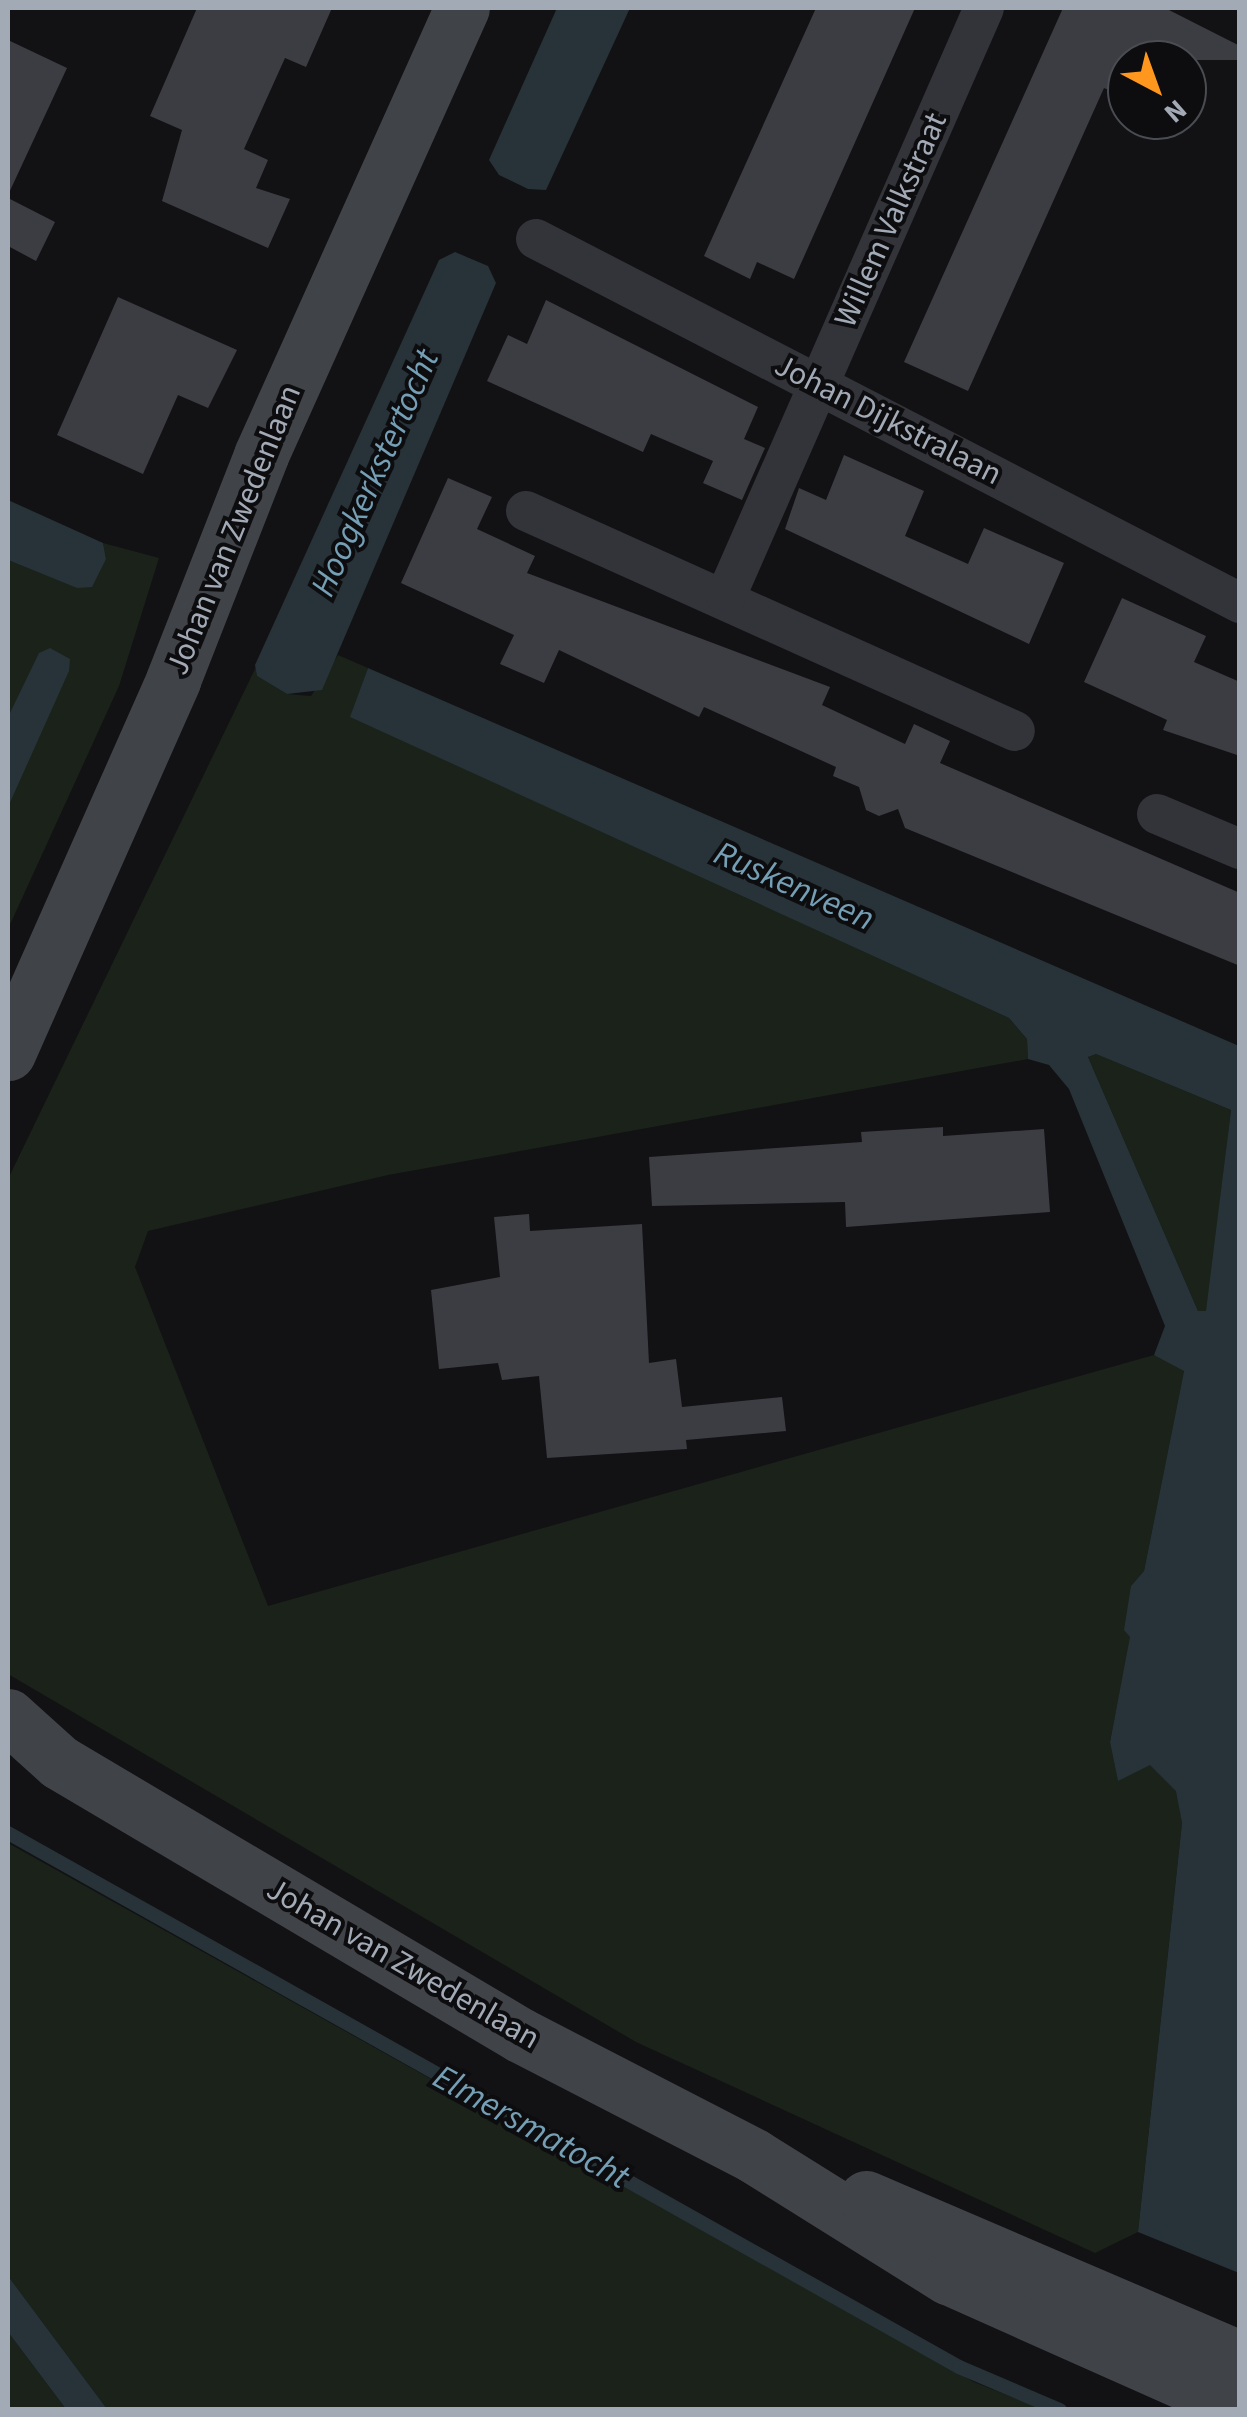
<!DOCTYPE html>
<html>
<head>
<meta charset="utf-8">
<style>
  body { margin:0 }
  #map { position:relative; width:1247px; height:2417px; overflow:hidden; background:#121214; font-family:"Source Sans 3",sans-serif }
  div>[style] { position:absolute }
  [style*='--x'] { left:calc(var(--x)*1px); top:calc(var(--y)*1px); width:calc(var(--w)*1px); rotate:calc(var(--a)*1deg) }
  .green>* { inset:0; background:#1a221a }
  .water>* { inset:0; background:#273338 }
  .stream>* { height:14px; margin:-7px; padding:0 7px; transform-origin:7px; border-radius:7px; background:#273338 }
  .building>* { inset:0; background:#3c3d42 }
  .minor>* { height:40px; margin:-20px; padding:0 20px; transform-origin:20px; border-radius:20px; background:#323439 }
  .secondary>* { height:55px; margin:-27.5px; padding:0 27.5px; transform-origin:27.5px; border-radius:27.5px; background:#404449 }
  span { translate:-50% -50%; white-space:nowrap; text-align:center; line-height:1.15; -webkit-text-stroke:8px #0d0d0f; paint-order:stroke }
  .street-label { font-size:32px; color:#a2aab6 }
  .water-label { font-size:35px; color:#759fb5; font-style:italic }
  .frame { position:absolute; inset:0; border:10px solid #a2aab6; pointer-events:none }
  .north { position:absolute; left:1107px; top:40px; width:100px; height:100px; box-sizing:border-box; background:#0d0d0f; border:2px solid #494c52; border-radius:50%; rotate:139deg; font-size:28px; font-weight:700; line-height:40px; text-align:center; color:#a2aab6 }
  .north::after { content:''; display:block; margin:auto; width:35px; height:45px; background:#ff971e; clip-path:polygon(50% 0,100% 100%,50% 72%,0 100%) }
</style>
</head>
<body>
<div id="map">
  <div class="green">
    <div style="clip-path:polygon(103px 543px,159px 558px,119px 686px,8px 929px,8px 560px,78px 588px,106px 559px)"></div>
    <div style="clip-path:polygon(338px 655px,368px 668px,351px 717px,1009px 1018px,1027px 1039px,1028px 1059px,388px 1175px,148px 1231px,135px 1267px,268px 1606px,1154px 1355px,1170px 1359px,1184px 1371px,1144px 1571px,1131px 1586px,1131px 1637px,1110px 1741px,1118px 1780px,1150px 1764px,1177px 1791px,1182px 1823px,1138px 2232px,1095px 2253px,636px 2042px,8px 1674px,8px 1179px,256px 667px,257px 676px,287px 694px,311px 696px)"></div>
    <div style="clip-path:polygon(1096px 1054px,1231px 1110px,1207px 1311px,1198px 1311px,1088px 1057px)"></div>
    <div style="clip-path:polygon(8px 1843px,974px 2382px,1042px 2409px,107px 2409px,8px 2276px)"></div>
    <div style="clip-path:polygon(8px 2332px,66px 2409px,8px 2409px)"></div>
  </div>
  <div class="water">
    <div style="clip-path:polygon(557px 8px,630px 8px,546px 190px,528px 189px,499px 175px,489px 160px)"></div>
    <div style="clip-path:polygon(455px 252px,488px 266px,496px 283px,322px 690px,287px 694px,257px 676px,255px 665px,439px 260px)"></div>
    <div style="clip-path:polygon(8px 500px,103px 543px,106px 559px,92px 587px,77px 588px,8px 560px)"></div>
    <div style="clip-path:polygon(50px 648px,70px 659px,69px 671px,8px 807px,8px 717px,39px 653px)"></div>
    <div style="clip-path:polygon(evenodd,368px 668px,1239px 1046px,1239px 2273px,1138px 2232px,1182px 1823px,1176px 1791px,1150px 1765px,1118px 1781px,1110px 1742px,1130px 1637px,1124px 1630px,1131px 1586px,1144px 1571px,1184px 1371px,1154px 1355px,1165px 1326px,1069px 1089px,1049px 1065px,1028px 1059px,1027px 1039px,1009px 1018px,350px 717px,368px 668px,1096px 1054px,1231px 1110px,1206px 1311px,1198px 1311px,1088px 1057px,1096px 1054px)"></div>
    <div style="clip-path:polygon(8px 2276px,107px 2409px,66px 2409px,8px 2332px)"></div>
  </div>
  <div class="stream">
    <div style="--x:8;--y:1833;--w:1091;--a:29.31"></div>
    <div style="--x:959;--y:2367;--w:110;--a:23.1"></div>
  </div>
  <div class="building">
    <div style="clip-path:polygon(197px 8px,332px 8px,306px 67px,285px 58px,244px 149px,268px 160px,256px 188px,290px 199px,268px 248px,162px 201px,182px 130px,150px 116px)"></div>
    <div style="clip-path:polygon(816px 8px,915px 8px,794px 279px,757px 262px,750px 279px,704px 256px)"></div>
    <div style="clip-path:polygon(1063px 8px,1165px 8px,1240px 46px,1240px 60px,1127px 60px,1127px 98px,1104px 88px,968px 391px,904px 362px)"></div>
    <div style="clip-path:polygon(8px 40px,67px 68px,8px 195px)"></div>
    <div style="clip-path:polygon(8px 198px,55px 222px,36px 261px,8px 246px)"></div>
    <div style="clip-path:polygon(118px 297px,237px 350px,208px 408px,178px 395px,143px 474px,57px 435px)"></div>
    <div style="clip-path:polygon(546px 300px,758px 407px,744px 439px,765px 448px,742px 500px,703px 483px,713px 461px,651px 434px,643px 452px,487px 381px,508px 335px,527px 344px)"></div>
    <div style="clip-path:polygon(844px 455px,924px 491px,905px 536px,968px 564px,984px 528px,1064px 563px,1029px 644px,785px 529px,799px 488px,826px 500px)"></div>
    <div style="clip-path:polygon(448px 478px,492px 497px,477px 529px,535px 556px,527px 573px,830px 687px,822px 705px,905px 744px,914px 724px,950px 741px,940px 763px,1240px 893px,1240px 966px,905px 828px,898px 809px,879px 816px,866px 810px,859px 787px,833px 776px,836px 767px,704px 707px,699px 717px,559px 650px,544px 683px,500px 664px,514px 635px,401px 583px)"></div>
    <div style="clip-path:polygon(1122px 598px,1206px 636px,1194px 662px,1240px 682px,1240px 756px,1163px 730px,1167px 720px,1084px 682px)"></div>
    <div style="clip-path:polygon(943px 1127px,943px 1136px,1044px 1129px,1050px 1212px,846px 1227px,845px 1202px,652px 1206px,649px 1157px,862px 1142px,861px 1132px)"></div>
    <div style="clip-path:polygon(529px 1214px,530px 1231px,642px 1224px,649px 1363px,676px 1359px,682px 1407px,782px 1397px,786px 1431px,686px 1440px,687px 1449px,547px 1458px,539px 1376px,502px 1380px,498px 1363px,439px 1369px,431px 1290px,500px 1277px,494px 1217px)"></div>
  </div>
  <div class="minor">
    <div style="--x:536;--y:239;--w:793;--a:27.34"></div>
    <div style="--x:526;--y:511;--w:536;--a:24.22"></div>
    <div style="--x:726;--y:596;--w:642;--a:-66.31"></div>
    <div style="--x:1157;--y:814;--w:90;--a:22.9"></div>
  </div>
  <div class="secondary">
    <div style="--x:8;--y:1053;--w:408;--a:-66.1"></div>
    <div style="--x:173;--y:680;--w:242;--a:-68.6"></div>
    <div style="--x:261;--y:455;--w:490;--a:-65.8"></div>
    <div style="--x:8;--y:1716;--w:69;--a:42"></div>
    <div style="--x:59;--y:1762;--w:536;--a:30.63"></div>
    <div style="--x:520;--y:2035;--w:263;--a:27.3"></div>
    <div style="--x:754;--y:2156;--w:229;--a:32"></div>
    <div style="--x:948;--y:2277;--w:320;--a:24"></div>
    <div style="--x:866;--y:2198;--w:407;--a:23.2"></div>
  </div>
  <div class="street-label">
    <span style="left:891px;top:220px;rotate:-66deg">Willem Valkstraat</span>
    <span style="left:888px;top:420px;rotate:27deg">Johan Dijkstralaan</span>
    <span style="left:234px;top:530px;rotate:-68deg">Johan van Zwedenlaan</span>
    <span style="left:403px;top:1964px;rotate:30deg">Johan van Zwedenlaan</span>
  </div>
  <div class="water-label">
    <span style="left:375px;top:473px;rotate:-66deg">Hoogkerkstertocht</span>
    <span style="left:794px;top:886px;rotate:24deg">Ruskenveen</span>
    <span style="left:531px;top:2127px;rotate:29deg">Elmersmatocht</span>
  </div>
  <div class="frame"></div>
  <div class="north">N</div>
</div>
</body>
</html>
